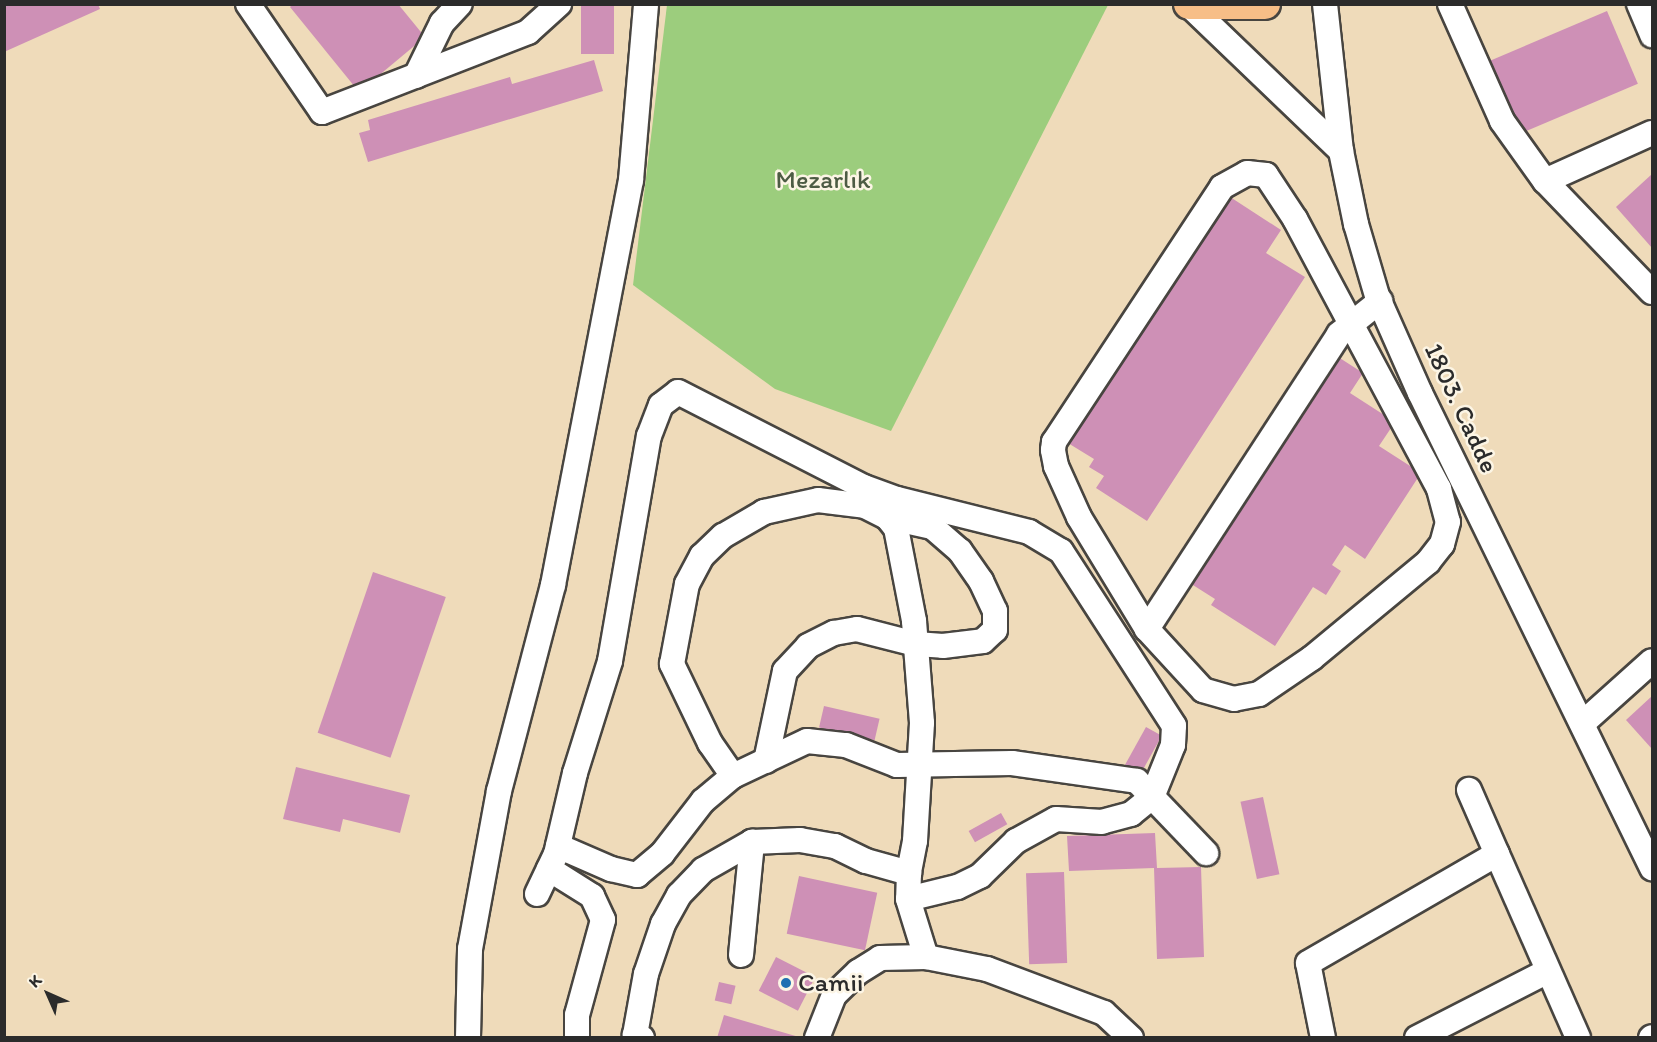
<!DOCTYPE html>
<html>
<head>
<meta charset="utf-8">
<style>
  body { margin:0 }
  #map { position:relative; width:1657px; height:1042px; overflow:hidden; background:#efdbba; font-family:Itim,sans-serif }
  div>[style] { position:absolute }
  [style*='--x'] { left:calc(var(--x)*1px); top:calc(var(--y)*1px); width:calc(var(--w)*1px); rotate:calc(var(--a)*1deg) }
  .green>* { inset:0; background:#9ccd7d }
  .building>* { inset:0; background:#ce90b6; transform-origin:0 0 }
  .roads { filter:drop-shadow(2px 0 #484540) drop-shadow(-2px 0 #484540) drop-shadow(0 2px #484540) drop-shadow(0 -2px #484540) }
  .minor>* { height:24px; margin:-12px; padding:0 12px; transform-origin:12px; border-radius:12px; background:#fff }
  .major>* { height:30px; margin:-15px; padding:0 15px; transform-origin:15px; border-radius:15px; background:#f7be87 }
  .dots>* { width:16px; height:16px; translate:-50% -50%; box-sizing:border-box; border:3px solid #fcf5e5; border-radius:50% }
  span { translate:-50% -50%; white-space:nowrap; text-align:center; line-height:1.15; -webkit-text-stroke:5px #fcf5e5; paint-order:stroke }
  .park-label { font-size:26px; color:#4d5c44 }
  .street-label { font-size:26px; color:#2b2b2b }
  .poi-label { font-size:26px; color:#2b2b2b }
  .left { translate:0 -50%; text-align:left }
  .frame { position:absolute; inset:0; border:6px solid #2b2b2b; pointer-events:none }
  .north { position:absolute; left:18px; top:964px; width:60px; height:60px; -webkit-text-stroke:4px #fcf5e5; paint-order:stroke; rotate:315deg; font-size:16px; font-weight:700; line-height:24px; text-align:center; color:#2b2b2b }
  .north::after { content:''; display:block; margin:auto; width:21px; height:27px; background:#2b2b2b; clip-path:polygon(50% 0,100% 100%,50% 72%,0 100%) }
</style>
</head>
<body>
<div id="map">
  <div class="green">
    <div style="clip-path:polygon(667px 5px,1108px 5px,891px 431px,775px 389px,633px 285px)"></div>
  </div>
  <div class="building">
    <div style="clip-path:polygon(4px 4px,98px 4px,100px 9px,4px 52px)"></div>
    <div style="clip-path:polygon(293px 4px,398px 4px,425px 37px,359px 92px,290px 7px)"></div>
    <div style="left:581px;top:4px;width:33px;height:50px"></div>
    <div style="left:1607px;top:11px;width:79px;height:129px;rotate:67deg"></div>
    <div style="clip-path:polygon(594px 60px,603px 91px,368px 162px,359px 133px,370px 130px,368px 120px,510px 77px,512px 84px)"></div>
    <div style="clip-path:polygon(1652px 174px,1652px 248px,1616px 207px)"></div>
    <div style="clip-path:polygon(1224px 193px,1281px 230px,1266px 253px,1305px 277px,1147px 521px,1096px 488px,1104px 476px,1089px 467px,1094px 459px,1063px 440px)"></div>
    <div style="clip-path:polygon(1332px 353px,1363px 373px,1350px 393px,1395px 422px,1379px 446px,1421px 473px,1365px 559px,1345px 545px,1332px 565px,1341px 571px,1326px 595px,1313px 587px,1275px 646px,1211px 605px,1215px 599px,1185px 580px)"></div>
    <div style="left:373px;top:572px;width:77px;height:170px;rotate:19deg"></div>
    <div style="clip-path:polygon(1652px 696px,1652px 749px,1626px 720px)"></div>
    <div style="left:824px;top:706px;width:57px;height:22px;rotate:13deg"></div>
    <div style="left:1146px;top:727px;width:18px;height:46px;rotate:29deg"></div>
    <div style="clip-path:polygon(296px 767px,410px 795px,400px 833px,343px 819px,340px 832px,283px 819px)"></div>
    <div style="left:1263px;top:797px;width:79px;height:23px;rotate:78deg"></div>
    <div style="left:1001px;top:813px;width:13px;height:37px;rotate:61deg"></div>
    <div style="clip-path:polygon(1155px 833px,1157px 868px,1201px 867px,1204px 957px,1157px 959px,1154px 868px,1069px 871px,1067px 836px)"></div>
    <div style="left:1064px;top:872px;width:91px;height:38px;rotate:88deg"></div>
    <div style="left:799px;top:876px;width:80px;height:59px;rotate:12deg"></div>
    <div style="left:776px;top:957px;width:44px;height:38px;rotate:27deg"></div>
    <div style="left:719px;top:982px;width:17px;height:19px;rotate:13deg"></div>
    <div style="clip-path:polygon(724px 1015px,799px 1037px,799px 1038px,717px 1038px)"></div>
  </div>
  <div class="roads">
    <div class="minor">
      <div style="--x:248;--y:4;--w:131;--a:55.6"></div>
      <div style="--x:322;--y:112;--w:221;--a:-21.2"></div>
      <div style="--x:528;--y:32;--w:42;--a:-42.1"></div>
      <div style="--x:1325;--y:4;--w:148;--a:83.8"></div>
      <div style="--x:1450;--y:4;--w:128;--a:66"></div>
      <div style="--x:1502;--y:121;--w:74;--a:54.4"></div>
      <div style="--x:1545;--y:181;--w:154;--a:46.1"></div>
      <div style="--x:1639;--y:4;--w:34;--a:67"></div>
      <div style="--x:1189;--y:5;--w:211;--a:43.8"></div>
      <div style="--x:1341;--y:151;--w:75;--a:78.4"></div>
      <div style="--x:1356;--y:224;--w:75;--a:73.7"></div>
      <div style="--x:1377;--y:296;--w:106;--a:66.1"></div>
      <div style="--x:1420;--y:393;--w:529;--a:63.97"></div>
      <div style="--x:416;--y:76;--w:59;--a:-63.9"></div>
      <div style="--x:442;--y:23;--w:26;--a:-47"></div>
      <div style="--x:1247;--y:173;--w:19;--a:6"></div>
      <div style="--x:1266;--y:175;--w:53;--a:56.6"></div>
      <div style="--x:1295;--y:219;--w:306;--a:61.9"></div>
      <div style="--x:1439;--y:489;--w:34;--a:75"></div>
      <div style="--x:1448;--y:522;--w:23;--a:105"></div>
      <div style="--x:1442;--y:544;--w:23;--a:128"></div>
      <div style="--x:1428;--y:562;--w:151;--a:140.4"></div>
      <div style="--x:1312;--y:658;--w:64;--a:145.8"></div>
      <div style="--x:1259;--y:694;--w:25;--a:169"></div>
      <div style="--x:1234;--y:699;--w:32;--a:-164"></div>
      <div style="--x:1203;--y:690;--w:83;--a:-132.6"></div>
      <div style="--x:1147;--y:629;--w:131;--a:-121.3"></div>
      <div style="--x:1079;--y:517;--w:56;--a:-114.3"></div>
      <div style="--x:1056;--y:466;--w:16;--a:-101"></div>
      <div style="--x:1053;--y:450;--w:8;--a:-83"></div>
      <div style="--x:1054;--y:442;--w:305;--a:-56.6"></div>
      <div style="--x:1222;--y:187;--w:29;--a:-29"></div>
      <div style="--x:1545;--y:181;--w:117;--a:-24.2"></div>
      <div style="--x:1147;--y:629;--w:352;--a:-56.9"></div>
      <div style="--x:1339;--y:334;--w:53;--a:-38.8"></div>
      <div style="--x:1584;--y:722;--w:91;--a:-41.9"></div>
      <div style="--x:766;--y:761;--w:92;--a:-78.1"></div>
      <div style="--x:785;--y:671;--w:34;--a:-47"></div>
      <div style="--x:808;--y:646;--w:29;--a:-27"></div>
      <div style="--x:834;--y:633;--w:23;--a:-10"></div>
      <div style="--x:857;--y:629;--w:61;--a:14.3"></div>
      <div style="--x:916;--y:644;--w:27;--a:4"></div>
      <div style="--x:943;--y:646;--w:40;--a:-7.1"></div>
      <div style="--x:983;--y:641;--w:16;--a:-43"></div>
      <div style="--x:995;--y:630;--w:19;--a:-90"></div>
      <div style="--x:995;--y:611;--w:33;--a:-115"></div>
      <div style="--x:981;--y:581;--w:37;--a:-125"></div>
      <div style="--x:960;--y:551;--w:37;--a:-139"></div>
      <div style="--x:932;--y:527;--w:46;--a:-167.5"></div>
      <div style="--x:887;--y:517;--w:6;--a:-59"></div>
      <div style="--x:733;--y:776;--w:40;--a:-124.9"></div>
      <div style="--x:710;--y:743;--w:88;--a:-115.7"></div>
      <div style="--x:672;--y:664;--w:81;--a:-79.4"></div>
      <div style="--x:687;--y:584;--w:32;--a:-62"></div>
      <div style="--x:702;--y:556;--w:29;--a:-44"></div>
      <div style="--x:723;--y:536;--w:48;--a:-30.3"></div>
      <div style="--x:764;--y:512;--w:55;--a:-12.5"></div>
      <div style="--x:818;--y:500;--w:47;--a:7.3"></div>
      <div style="--x:865;--y:506;--w:25;--a:27"></div>
      <div style="--x:887;--y:517;--w:14;--a:51"></div>
      <div style="--x:896;--y:528;--w:95;--a:79"></div>
      <div style="--x:914;--y:621;--w:102;--a:85.5"></div>
      <div style="--x:922;--y:723;--w:118;--a:93.4"></div>
      <div style="--x:915;--y:841;--w:33;--a:101"></div>
      <div style="--x:558;--y:846;--w:58;--a:23.5"></div>
      <div style="--x:611;--y:869;--w:27;--a:13"></div>
      <div style="--x:637;--y:875;--w:33;--a:-40"></div>
      <div style="--x:662;--y:854;--w:67;--a:-52.3"></div>
      <div style="--x:703;--y:801;--w:39;--a:-40"></div>
      <div style="--x:733;--y:776;--w:82;--a:-25.3"></div>
      <div style="--x:807;--y:741;--w:39;--a:6"></div>
      <div style="--x:846;--y:745;--w:55;--a:21.4"></div>
      <div style="--x:897;--y:765;--w:115;--a:-1"></div>
      <div style="--x:1012;--y:763;--w:126;--a:8.2"></div>
      <div style="--x:1137;--y:781;--w:100;--a:46.2"></div>
      <div style="--x:1497;--y:854;--w:201;--a:66.2"></div>
      <div style="--x:549;--y:869;--w:51;--a:32.1"></div>
      <div style="--x:592;--y:896;--w:26;--a:65"></div>
      <div style="--x:603;--y:920;--w:98;--a:105.3"></div>
      <div style="--x:577;--y:1015;--w:23;--a:90"></div>
      <div style="--x:537;--y:894;--w:44;--a:-64.6"></div>
      <div style="--x:556;--y:854;--w:83;--a:-76.8"></div>
      <div style="--x:575;--y:773;--w:117;--a:-72.6"></div>
      <div style="--x:610;--y:661;--w:228;--a:-80.2"></div>
      <div style="--x:649;--y:436;--w:33;--a:-69"></div>
      <div style="--x:661;--y:405;--w:21;--a:-37"></div>
      <div style="--x:678;--y:392;--w:209;--a:27.1"></div>
      <div style="--x:864;--y:487;--w:35;--a:20"></div>
      <div style="--x:897;--y:499;--w:136;--a:14"></div>
      <div style="--x:1029;--y:532;--w:37;--a:31"></div>
      <div style="--x:1061;--y:551;--w:208;--a:57.1"></div>
      <div style="--x:1174;--y:726;--w:19;--a:93"></div>
      <div style="--x:1173;--y:745;--w:56;--a:112"></div>
      <div style="--x:1152;--y:797;--w:27;--a:141"></div>
      <div style="--x:1131;--y:814;--w:30;--a:165"></div>
      <div style="--x:1102;--y:822;--w:46;--a:-176.3"></div>
      <div style="--x:1056;--y:819;--w:46;--a:151.2"></div>
      <div style="--x:1016;--y:841;--w:50;--a:135.8"></div>
      <div style="--x:980;--y:876;--w:25;--a:154"></div>
      <div style="--x:957;--y:887;--w:50;--a:166.2"></div>
      <div style="--x:741;--y:955;--w:114;--a:-84.4"></div>
      <div style="--x:468;--y:1038;--w:89;--a:-88.7"></div>
      <div style="--x:470;--y:949;--w:161;--a:-79.6"></div>
      <div style="--x:499;--y:791;--w:213;--a:-75.3"></div>
      <div style="--x:553;--y:585;--w:412;--a:-79.1"></div>
      <div style="--x:631;--y:180;--w:177;--a:-85.1"></div>
      <div style="--x:642;--y:1038;--w:8;--a:-157"></div>
      <div style="--x:635;--y:1035;--w:62;--a:-79.8"></div>
      <div style="--x:646;--y:974;--w:53;--a:-71.2"></div>
      <div style="--x:663;--y:924;--w:33;--a:-61"></div>
      <div style="--x:679;--y:895;--w:35;--a:-46"></div>
      <div style="--x:703;--y:870;--w:56;--a:-29.7"></div>
      <div style="--x:752;--y:842;--w:48;--a:-2.4"></div>
      <div style="--x:800;--y:840;--w:36;--a:10"></div>
      <div style="--x:835;--y:846;--w:34;--a:26"></div>
      <div style="--x:866;--y:861;--w:45;--a:15.6"></div>
      <div style="--x:909;--y:873;--w:26;--a:92"></div>
      <div style="--x:908;--y:899;--w:61;--a:72.8"></div>
      <div style="--x:817;--y:1038;--w:46;--a:-68.4"></div>
      <div style="--x:834;--y:995;--w:33;--a:-44"></div>
      <div style="--x:858;--y:972;--w:26;--a:-32"></div>
      <div style="--x:880;--y:958;--w:46;--a:-1.2"></div>
      <div style="--x:926;--y:957;--w:62;--a:11.1"></div>
      <div style="--x:987;--y:969;--w:125;--a:20.6"></div>
      <div style="--x:1104;--y:1013;--w:37;--a:43"></div>
      <div style="--x:1323;--y:1038;--w:76;--a:-101.3"></div>
      <div style="--x:1308;--y:963;--w:218;--a:-30"></div>
      <div style="--x:1497;--y:854;--w:70;--a:-113.6"></div>
      <div style="--x:1417;--y:1038;--w:147;--a:-27.1"></div>
      <div style="--x:1651;--y:1038;--w:1;--a:-45"></div>
    </div>
    <div class="major">
      <div style="--x:1189;--y:4;--w:76;--a:0"></div>
    </div>
  </div>
  <div class="dots">
    <div style="left:786px;top:983px;background:#1f6fb2"></div>
  </div>
  <div class="park-label">
    <span style="left:823px;top:180px">Mezarlık</span>
  </div>
  <div class="street-label">
    <span style="left:1461px;top:408px;rotate:65deg">1803. Cadde</span>
  </div>
  <div class="poi-label">
    <span class="left" style="left:798px;top:983px">Camii</span>
  </div>
  <div class="frame"></div>
  <div class="north">K</div>
</div>
</body>
</html>
